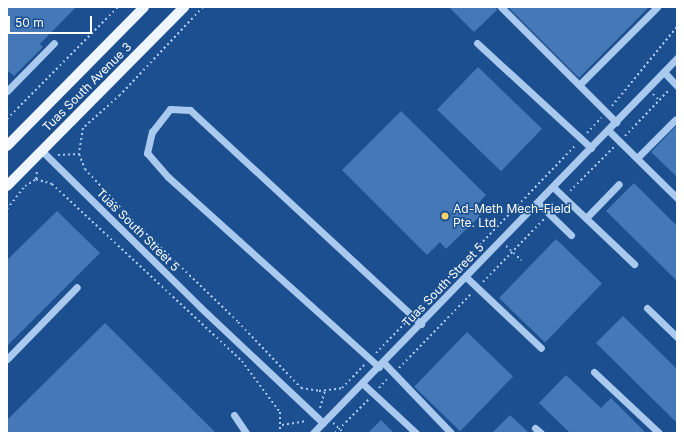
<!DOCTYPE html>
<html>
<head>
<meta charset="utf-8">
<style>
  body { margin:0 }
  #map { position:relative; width:684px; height:440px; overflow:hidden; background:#1b4f8f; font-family:Inter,sans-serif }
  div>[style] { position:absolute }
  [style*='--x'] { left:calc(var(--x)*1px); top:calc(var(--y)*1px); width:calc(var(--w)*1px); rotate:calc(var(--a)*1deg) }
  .building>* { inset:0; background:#4478b7; transform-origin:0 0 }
  .path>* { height:2px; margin-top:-1px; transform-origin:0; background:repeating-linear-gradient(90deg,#a9c9ee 0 2px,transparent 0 5px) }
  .minor>* { height:7px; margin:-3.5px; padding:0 3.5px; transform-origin:3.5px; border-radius:3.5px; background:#a9c9ee }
  .major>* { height:10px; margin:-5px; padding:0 5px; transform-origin:5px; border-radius:5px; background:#f0f6ff }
  .dots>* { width:11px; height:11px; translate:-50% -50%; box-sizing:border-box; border:2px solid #1b4f8f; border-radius:50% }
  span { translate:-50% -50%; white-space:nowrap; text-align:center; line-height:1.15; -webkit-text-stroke:3px #1b4f8f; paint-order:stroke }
  .street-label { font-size:12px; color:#fff }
  .poi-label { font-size:12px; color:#fff }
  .left { translate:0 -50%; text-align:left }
  .frame { position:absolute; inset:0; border:8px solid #fff; pointer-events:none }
  .scale { position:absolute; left:8px; top:16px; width:84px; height:18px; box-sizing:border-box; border:2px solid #fff; border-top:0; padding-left:5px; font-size:12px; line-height:14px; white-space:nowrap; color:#fff; -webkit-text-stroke:3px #1b4f8f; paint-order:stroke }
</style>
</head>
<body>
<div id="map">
  <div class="building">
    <div style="clip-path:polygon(7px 7px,76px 7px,40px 44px,43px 47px,14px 76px,7px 70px)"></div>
    <div style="clip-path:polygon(449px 7px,496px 7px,497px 10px,474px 32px)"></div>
    <div style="clip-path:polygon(508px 7px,649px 7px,579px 78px)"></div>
    <div style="left:478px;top:67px;width:89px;height:59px;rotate:44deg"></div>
    <div style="clip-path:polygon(401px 111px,486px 195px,474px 208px,481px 215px,446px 249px,440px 242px,427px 255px,342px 170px)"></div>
    <div style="clip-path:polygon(677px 125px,677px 177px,651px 152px)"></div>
    <div style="clip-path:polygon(634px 183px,677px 226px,677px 281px,606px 211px)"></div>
    <div style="clip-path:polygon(57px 211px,100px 253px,7px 346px,7px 260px)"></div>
    <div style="left:556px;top:239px;width:64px;height:82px;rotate:44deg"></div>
    <div style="clip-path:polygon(623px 316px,677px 369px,677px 423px,596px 343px)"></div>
    <div style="clip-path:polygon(105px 323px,216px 433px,7px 433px,7px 420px)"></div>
    <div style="left:467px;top:332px;width:64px;height:76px;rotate:44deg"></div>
    <div style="clip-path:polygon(566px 375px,601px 408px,611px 398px,646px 433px,570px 433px,539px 403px)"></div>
    <div style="clip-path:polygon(510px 415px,529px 433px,492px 433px)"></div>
    <div style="clip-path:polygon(381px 420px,394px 433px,368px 433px)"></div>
  </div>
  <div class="path">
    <div style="--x:203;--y:7;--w:121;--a:133.3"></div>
    <div style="--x:120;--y:95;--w:50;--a:138.3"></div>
    <div style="--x:83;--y:128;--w:26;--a:99"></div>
    <div style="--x:79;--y:154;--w:16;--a:68"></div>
    <div style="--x:85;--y:169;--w:64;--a:47.5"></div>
    <div style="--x:128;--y:216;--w:153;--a:43.9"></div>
    <div style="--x:238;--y:322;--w:91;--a:46.3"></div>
    <div style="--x:301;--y:388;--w:18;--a:9"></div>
    <div style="--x:319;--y:391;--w:23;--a:-7"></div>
    <div style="--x:342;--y:388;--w:32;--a:-46"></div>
    <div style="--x:653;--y:94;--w:8;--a:45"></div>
    <div style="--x:612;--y:106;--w:102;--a:-50.6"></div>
    <div style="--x:7;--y:119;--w:158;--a:-45.3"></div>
    <div style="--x:587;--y:133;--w:21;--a:-47"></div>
    <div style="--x:625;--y:136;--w:64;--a:-46.3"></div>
    <div style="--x:58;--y:155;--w:21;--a:-3"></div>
    <div style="--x:36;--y:179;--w:8;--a:-83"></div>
    <div style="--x:570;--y:191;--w:62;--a:-45"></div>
    <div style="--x:7;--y:209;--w:29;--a:-52"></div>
    <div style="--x:25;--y:186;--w:13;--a:-32"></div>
    <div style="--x:36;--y:179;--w:17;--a:17"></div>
    <div style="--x:52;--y:184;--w:260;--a:43"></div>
    <div style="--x:242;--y:361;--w:64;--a:53.3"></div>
    <div style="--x:280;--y:412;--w:21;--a:90"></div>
    <div style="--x:506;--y:246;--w:21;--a:43"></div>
    <div style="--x:483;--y:282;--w:88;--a:-45.9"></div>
    <div style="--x:417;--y:310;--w:229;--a:-46.1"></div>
    <div style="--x:376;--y:353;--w:43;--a:-45.9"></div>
    <div style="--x:399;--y:368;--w:103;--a:-45.8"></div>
    <div style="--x:379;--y:388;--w:12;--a:-48"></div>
    <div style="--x:320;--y:408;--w:19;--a:-74"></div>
    <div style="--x:333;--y:423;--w:15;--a:42"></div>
    <div style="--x:282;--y:425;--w:25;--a:-9"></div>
    <div style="--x:335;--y:433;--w:47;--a:-45"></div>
  </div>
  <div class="minor">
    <div style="--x:501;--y:7;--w:163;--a:45"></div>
    <div style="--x:477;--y:43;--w:155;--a:42.6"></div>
    <div style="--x:664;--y:72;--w:19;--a:47"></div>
    <div style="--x:580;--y:84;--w:109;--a:-45"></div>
    <div style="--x:7;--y:91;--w:67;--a:-45.6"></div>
    <div style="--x:608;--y:130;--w:97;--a:44.6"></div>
    <div style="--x:42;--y:151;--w:222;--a:44.6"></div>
    <div style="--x:200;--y:307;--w:169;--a:43.3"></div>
    <div style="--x:637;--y:158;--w:54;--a:-45"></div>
    <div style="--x:553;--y:187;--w:112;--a:43.5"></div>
    <div style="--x:538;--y:203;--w:46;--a:44.1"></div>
    <div style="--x:586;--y:218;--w:47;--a:-45.9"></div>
    <div style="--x:466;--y:277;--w:103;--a:43.4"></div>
    <div style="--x:647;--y:308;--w:42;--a:44"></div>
    <div style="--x:7;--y:359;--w:100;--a:-45.8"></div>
    <div style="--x:383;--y:362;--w:98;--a:46.2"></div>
    <div style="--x:379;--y:367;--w:284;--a:-138"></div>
    <div style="--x:168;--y:177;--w:32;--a:-131"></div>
    <div style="--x:147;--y:153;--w:22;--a:-77"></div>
    <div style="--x:152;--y:132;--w:29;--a:-52"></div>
    <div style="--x:170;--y:109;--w:20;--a:3"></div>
    <div style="--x:190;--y:110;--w:315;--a:42.8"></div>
    <div style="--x:594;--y:372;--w:89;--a:43.2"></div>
    <div style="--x:362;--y:383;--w:74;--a:42.8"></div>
    <div style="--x:234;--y:415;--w:22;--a:56"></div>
    <div style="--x:535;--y:428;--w:8;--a:40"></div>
    <div style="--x:313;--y:433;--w:523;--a:-45.85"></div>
  </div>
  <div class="major">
    <div style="--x:7;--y:146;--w:195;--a:-45.4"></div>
    <div style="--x:7;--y:186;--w:252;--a:-45.3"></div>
  </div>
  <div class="dots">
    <div style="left:445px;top:216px;background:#ffd166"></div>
  </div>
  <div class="street-label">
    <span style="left:87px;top:87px;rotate:-45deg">Tuas South Avenue 3</span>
    <span style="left:138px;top:230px;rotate:45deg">Tuas South Street 5</span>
    <span style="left:443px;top:285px;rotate:-46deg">Tuas South Street 5</span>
  </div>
  <div class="poi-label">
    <span class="left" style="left:453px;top:216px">Ad-Meth Mech-Field<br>Pte. Ltd.</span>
  </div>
  <div class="frame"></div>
  <div class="scale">50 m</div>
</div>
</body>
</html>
